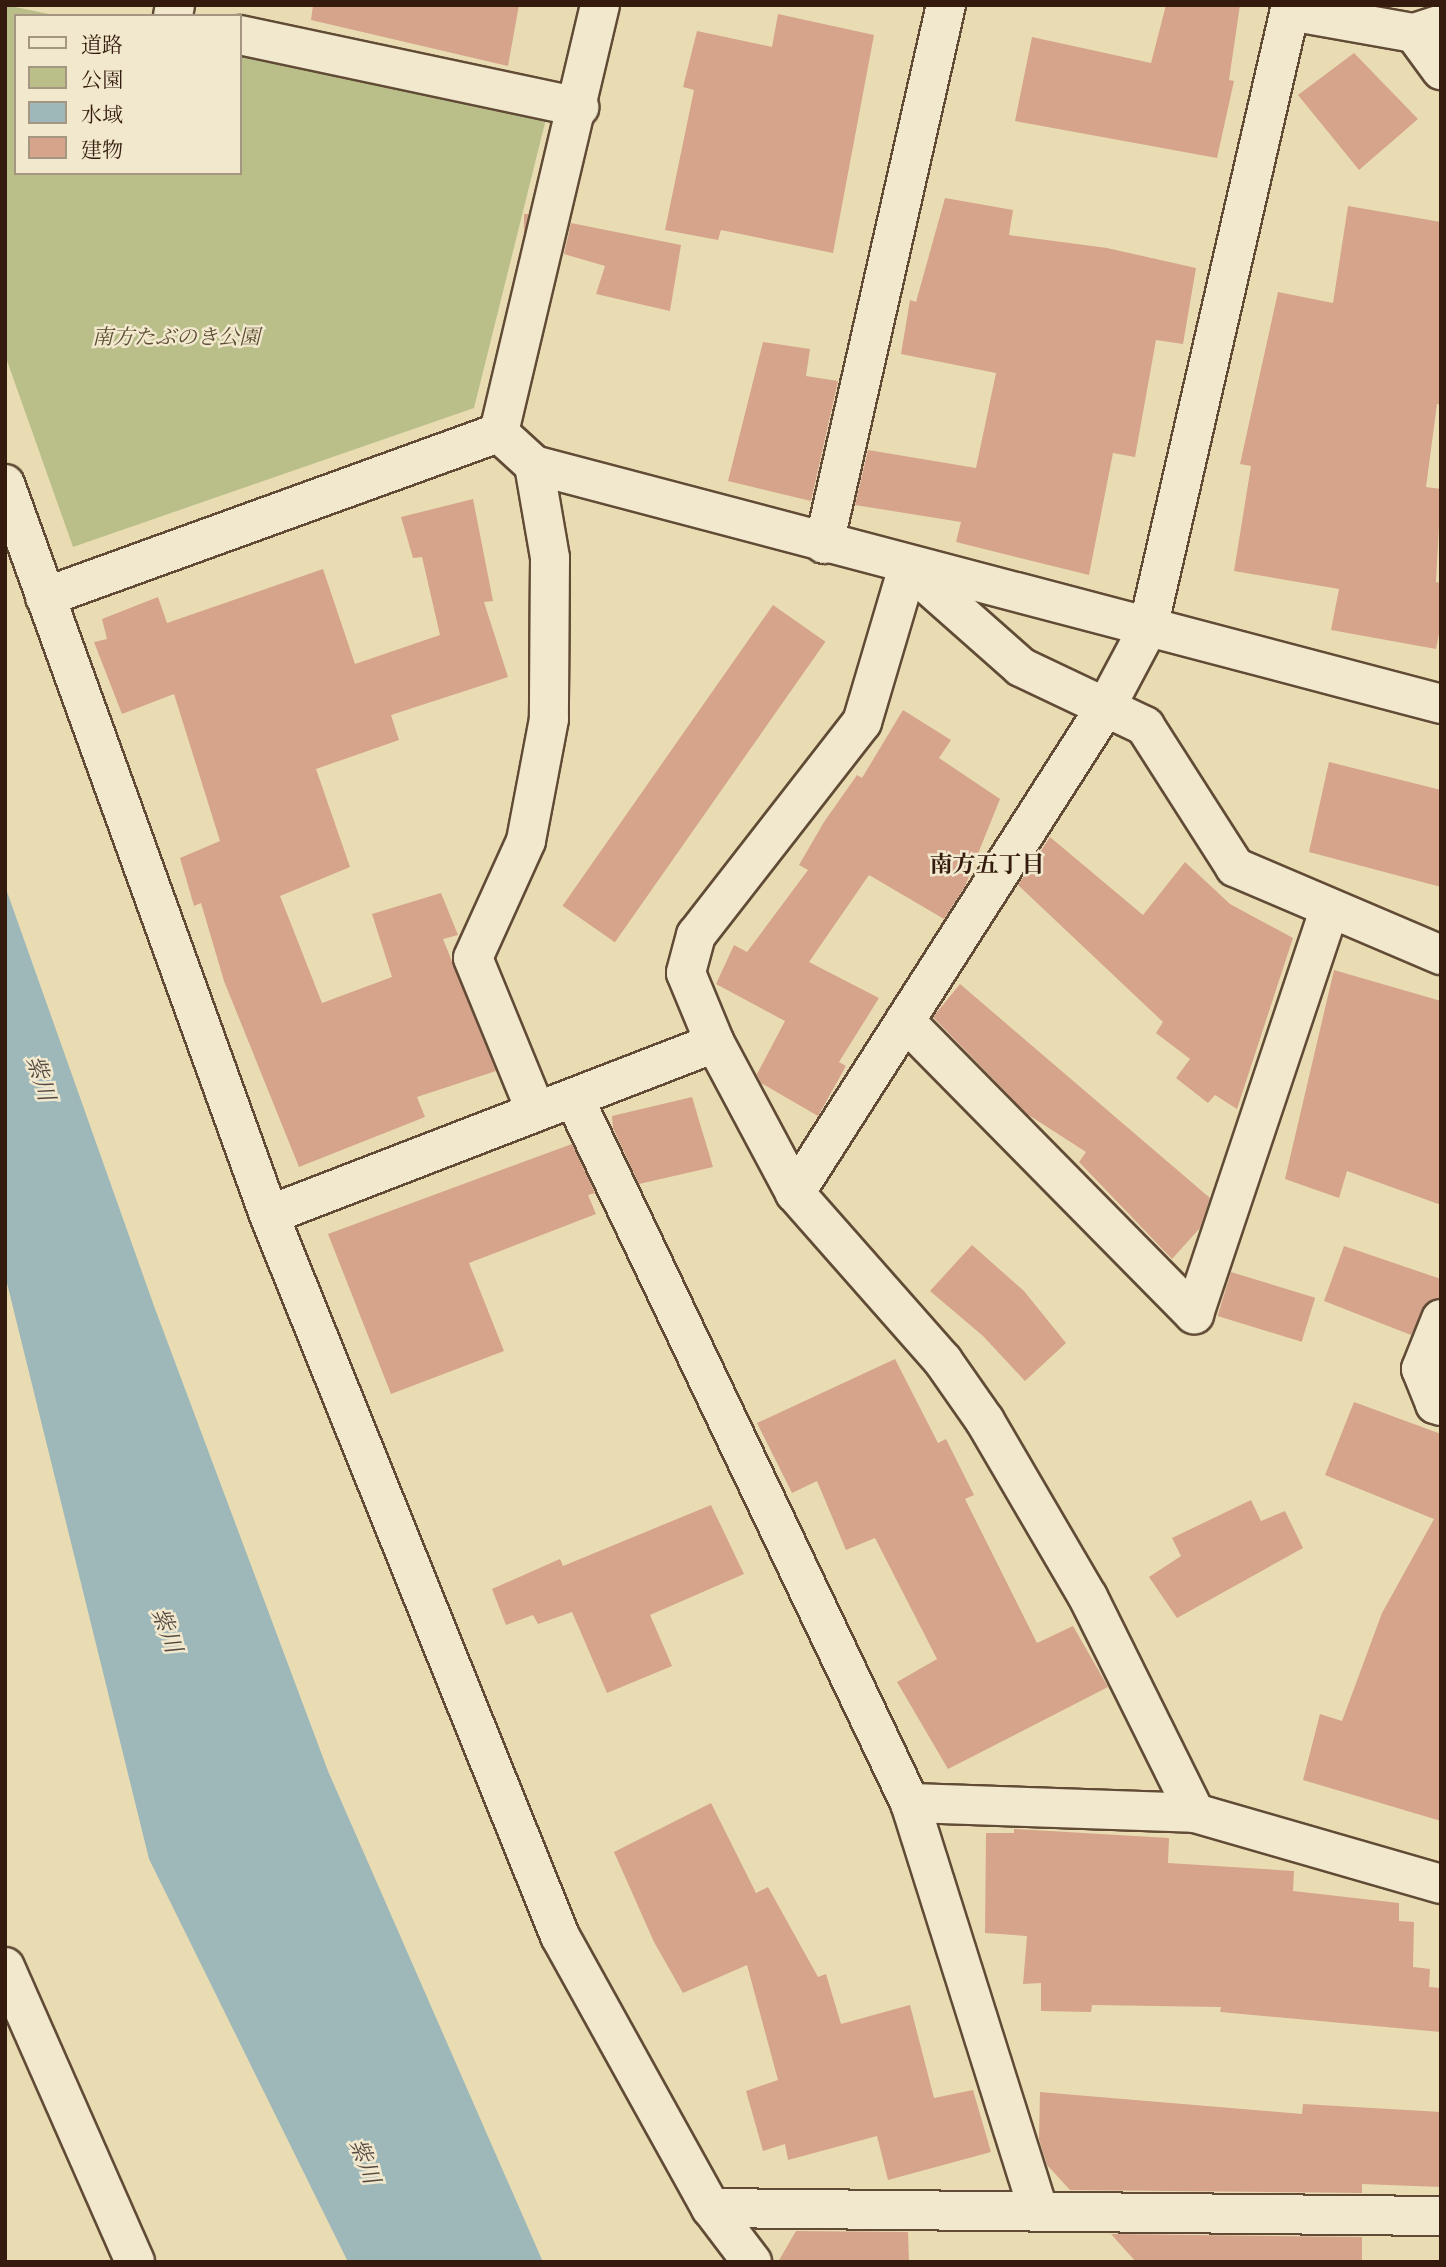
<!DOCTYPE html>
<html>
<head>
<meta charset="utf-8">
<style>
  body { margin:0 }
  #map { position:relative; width:1446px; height:2267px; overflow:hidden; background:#e9dcb3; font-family:"Libre Caslon Text","Noto Serif JP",serif }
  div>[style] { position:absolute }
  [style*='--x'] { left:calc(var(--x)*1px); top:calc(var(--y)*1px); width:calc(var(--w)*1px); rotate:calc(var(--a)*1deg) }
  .green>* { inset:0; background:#babf8a }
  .water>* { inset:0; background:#9eb8b9 }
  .building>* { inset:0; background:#d5a48b; transform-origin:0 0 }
  .roads { filter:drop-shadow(2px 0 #614b36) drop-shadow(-2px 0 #614b36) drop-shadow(0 2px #614b36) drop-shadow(0 -2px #614b36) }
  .minor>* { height:38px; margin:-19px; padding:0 19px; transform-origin:19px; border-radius:19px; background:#f1e8ce }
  span { translate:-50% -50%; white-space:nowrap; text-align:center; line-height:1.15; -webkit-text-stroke:5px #f1e8ce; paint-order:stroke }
  .park-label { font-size:21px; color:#5c4c32; font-style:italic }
  .neighbourhood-label { font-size:23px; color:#341b0d; font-weight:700 }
  .water-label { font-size:23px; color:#544a41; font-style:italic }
  .frame { position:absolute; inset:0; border:7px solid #341b0d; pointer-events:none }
  .legend { position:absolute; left:14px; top:14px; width:228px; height:161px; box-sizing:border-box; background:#f1e8ce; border:2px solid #a59681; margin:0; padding:9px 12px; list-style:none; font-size:21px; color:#341b0d }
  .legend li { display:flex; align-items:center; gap:14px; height:35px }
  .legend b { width:35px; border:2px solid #a59681 }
</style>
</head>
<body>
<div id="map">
  <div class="green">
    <div style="clip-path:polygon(5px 5px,59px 16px,16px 16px,16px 173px,240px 173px,240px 54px,546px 119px,474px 408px,73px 547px,5px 355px)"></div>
  </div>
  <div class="water">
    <div style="clip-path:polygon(5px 886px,154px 1306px,328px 1771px,543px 2262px,348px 2262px,149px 1859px,5px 1275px)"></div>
  </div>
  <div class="building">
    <div style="clip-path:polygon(313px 5px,519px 5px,508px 66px,311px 20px)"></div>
    <div style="clip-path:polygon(1166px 5px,1240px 5px,1229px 80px,1234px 81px,1217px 158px,1015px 121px,1032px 37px,1151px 63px)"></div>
    <div style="clip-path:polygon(778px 14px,874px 35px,833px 253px,721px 230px,718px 240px,665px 230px,694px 90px,683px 87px,697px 31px,772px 47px)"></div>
    <div style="clip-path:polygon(1354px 53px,1418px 119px,1359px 170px,1298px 95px)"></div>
    <div style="clip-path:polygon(945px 198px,1013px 210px,1009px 235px,1107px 248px,1196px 268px,1183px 344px,1156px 340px,1135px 457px,1113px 453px,1089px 575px,956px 542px,961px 522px,855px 505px,868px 450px,976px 468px,996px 373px,901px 354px,910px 300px,916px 302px)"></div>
    <div style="clip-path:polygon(1348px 206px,1441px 222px,1441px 405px,1437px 404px,1426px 487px,1441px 489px,1436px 582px,1441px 583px,1441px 624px,1436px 649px,1331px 630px,1339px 589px,1234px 571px,1251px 466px,1240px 464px,1278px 292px,1333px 303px)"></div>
    <div style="left:524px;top:214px;width:4px;height:29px"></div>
    <div style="clip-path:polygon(571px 223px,681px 245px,670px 311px,596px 294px,605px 266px,564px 254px)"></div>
    <div style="clip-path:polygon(763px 342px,810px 349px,806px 376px,838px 381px,811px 501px,728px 481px)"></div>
    <div style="clip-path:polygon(473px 499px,493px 601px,484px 602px,508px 677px,391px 715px,399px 740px,316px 769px,350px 867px,280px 896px,322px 1003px,392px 977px,372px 914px,441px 893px,458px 935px,443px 939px,496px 1071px,417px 1097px,425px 1117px,299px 1167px,224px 981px,201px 903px,194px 906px,180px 858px,220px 841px,174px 694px,122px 714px,94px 642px,107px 639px,102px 619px,158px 597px,167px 623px,323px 569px,355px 664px,440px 635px,422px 557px,413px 558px,401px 517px)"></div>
    <div style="left:773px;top:605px;width:64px;height:367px;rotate:35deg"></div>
    <div style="clip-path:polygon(903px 710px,951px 740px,939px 758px,1000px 799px,965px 886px,944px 919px,869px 875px,809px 962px,879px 998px,839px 1062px,846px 1066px,818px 1116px,761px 1083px,757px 1074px,785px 1021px,716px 984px,734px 945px,747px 952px,808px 870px,799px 865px,824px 822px,857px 775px,862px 778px)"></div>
    <div style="clip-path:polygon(1329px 762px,1441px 790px,1441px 887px,1309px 852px)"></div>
    <div style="clip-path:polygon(1050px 837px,1143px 915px,1185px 862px,1230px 904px,1293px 938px,1237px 1109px,1215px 1095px,1208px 1103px,1176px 1078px,1190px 1059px,1156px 1033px,1163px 1022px,1018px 885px)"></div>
    <div style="clip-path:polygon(1334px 970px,1441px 1001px,1441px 1205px,1347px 1171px,1339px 1198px,1285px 1179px)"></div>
    <div style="clip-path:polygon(960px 984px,1210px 1198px,1200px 1228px,1172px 1259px,1079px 1162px,1086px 1152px,1027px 1114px,933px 1017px)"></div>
    <div style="clip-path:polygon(692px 1097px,713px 1167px,639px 1184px,613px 1128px,612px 1116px)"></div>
    <div style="clip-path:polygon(572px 1144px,595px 1193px,588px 1195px,596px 1214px,469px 1263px,504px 1351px,391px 1394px,328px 1234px)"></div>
    <div style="clip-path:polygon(972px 1245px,1024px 1291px,1066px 1343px,1025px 1381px,983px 1336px,930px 1291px)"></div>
    <div style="clip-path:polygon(1344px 1246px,1441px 1279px,1441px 1298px,1427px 1302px,1411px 1335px,1324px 1301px)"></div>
    <div style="left:1231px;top:1272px;width:88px;height:46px;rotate:17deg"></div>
    <div style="clip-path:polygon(895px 1359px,938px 1443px,946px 1439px,974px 1495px,965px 1499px,1037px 1643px,1073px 1626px,1108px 1687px,948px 1769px,897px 1682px,937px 1659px,875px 1538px,846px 1550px,817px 1481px,792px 1493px,757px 1423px)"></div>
    <div style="clip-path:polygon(1354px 1402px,1441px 1434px,1441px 1821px,1303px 1780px,1320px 1714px,1342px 1721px,1382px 1613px,1434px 1519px,1325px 1475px)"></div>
    <div style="clip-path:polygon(1251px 1500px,1261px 1521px,1285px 1511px,1303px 1548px,1177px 1618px,1149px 1577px,1181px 1556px,1172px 1538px)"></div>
    <div style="clip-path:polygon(711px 1505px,744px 1574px,650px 1615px,672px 1666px,607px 1693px,572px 1612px,538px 1624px,533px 1615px,506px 1625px,492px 1589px,560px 1559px,563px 1566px)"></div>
    <div style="clip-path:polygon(711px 1803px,756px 1893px,768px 1887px,818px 1977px,826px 1974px,841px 2024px,910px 2005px,934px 2098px,973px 2090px,991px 2152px,888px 2180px,877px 2136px,788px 2160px,785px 2144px,763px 2151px,746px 2091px,778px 2080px,747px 1965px,683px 1993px,654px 1942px,614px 1852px)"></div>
    <div style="clip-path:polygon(1014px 1829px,1169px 1838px,1168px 1863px,1294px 1871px,1293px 1891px,1399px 1903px,1399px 1921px,1414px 1922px,1413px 1967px,1430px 1969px,1429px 1987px,1441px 1988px,1441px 2032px,1220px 2012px,1221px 2007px,1092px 2005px,1091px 2012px,1041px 2011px,1041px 1983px,1023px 1984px,1027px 1936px,985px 1933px,986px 1833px,1014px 1833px)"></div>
    <div style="clip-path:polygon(1040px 2092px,1302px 2114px,1303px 2104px,1441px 2112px,1441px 2187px,1362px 2184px,1362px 2193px,1070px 2190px,1047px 2165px,1039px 2139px)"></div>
    <div style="clip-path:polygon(796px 2231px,908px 2232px,909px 2262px,778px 2262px)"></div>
    <div style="clip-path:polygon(1111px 2234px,1362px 2237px,1362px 2262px,1136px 2262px)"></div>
  </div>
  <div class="roads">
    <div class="minor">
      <div style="--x:600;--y:5;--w:440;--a:103.3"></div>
      <div style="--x:499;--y:433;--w:47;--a:42.4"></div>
      <div style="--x:534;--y:465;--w:938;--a:14.76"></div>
      <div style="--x:1290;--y:11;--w:126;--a:10.1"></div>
      <div style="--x:1414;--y:33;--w:28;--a:-18"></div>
      <div style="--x:173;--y:16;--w:11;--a:-80"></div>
      <div style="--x:1414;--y:33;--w:46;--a:53.9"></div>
      <div style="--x:240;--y:35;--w:347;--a:12"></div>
      <div style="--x:534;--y:465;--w:94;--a:80.2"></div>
      <div style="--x:550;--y:558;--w:161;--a:90.4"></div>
      <div style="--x:549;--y:719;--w:124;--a:100.7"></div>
      <div style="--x:526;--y:841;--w:128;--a:114.4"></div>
      <div style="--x:473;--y:958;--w:163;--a:67.7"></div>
      <div style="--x:5;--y:484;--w:777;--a:70.14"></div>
      <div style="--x:269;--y:1215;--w:778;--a:68.02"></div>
      <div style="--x:560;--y:1936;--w:311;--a:61"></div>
      <div style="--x:711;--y:2208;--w:68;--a:52.8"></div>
      <div style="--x:824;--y:544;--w:553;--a:-77.25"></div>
      <div style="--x:45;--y:597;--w:483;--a:-19.9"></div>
      <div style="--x:1441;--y:955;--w:224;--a:-156.9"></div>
      <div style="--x:1235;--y:867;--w:167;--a:-122.6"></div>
      <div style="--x:1145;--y:726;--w:137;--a:-154.6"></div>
      <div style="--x:1021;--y:667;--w:151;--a:-138.5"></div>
      <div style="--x:908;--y:567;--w:162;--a:106.5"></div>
      <div style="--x:862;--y:722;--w:270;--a:127.9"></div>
      <div style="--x:696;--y:935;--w:39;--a:105"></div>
      <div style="--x:686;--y:973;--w:76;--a:67.5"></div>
      <div style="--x:715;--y:1043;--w:170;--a:61.9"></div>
      <div style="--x:795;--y:1193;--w:224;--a:48.6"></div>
      <div style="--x:943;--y:1361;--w:73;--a:55"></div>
      <div style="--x:985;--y:1421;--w:204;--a:59.7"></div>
      <div style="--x:1088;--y:1597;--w:241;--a:63.6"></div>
      <div style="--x:1195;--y:1813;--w:256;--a:16.1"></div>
      <div style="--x:905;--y:1021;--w:412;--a:45.4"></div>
      <div style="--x:1194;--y:1314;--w:426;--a:-71.5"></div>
      <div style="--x:574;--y:1098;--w:781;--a:64.52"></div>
      <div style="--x:910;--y:1803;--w:427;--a:72.5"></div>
      <div style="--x:795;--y:1193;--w:579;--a:-57.41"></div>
      <div style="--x:1107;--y:705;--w:87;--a:-62"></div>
      <div style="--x:1148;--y:628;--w:639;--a:-77.07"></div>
      <div style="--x:269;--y:1215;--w:478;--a:-21.1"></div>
      <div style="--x:1441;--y:1319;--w:54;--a:111.8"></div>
      <div style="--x:1421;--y:1369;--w:38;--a:68"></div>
      <div style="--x:1435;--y:1404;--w:6;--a:18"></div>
      <div style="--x:910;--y:1803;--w:285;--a:2"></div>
      <div style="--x:5;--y:1967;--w:322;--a:66.2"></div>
      <div style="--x:711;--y:2208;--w:730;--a:0.63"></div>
    </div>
  </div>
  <div class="park-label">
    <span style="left:176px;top:337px">南方たぶのき公園</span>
  </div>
  <div class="neighbourhood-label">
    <span style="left:987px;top:864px">南方五丁目</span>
  </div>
  <div class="water-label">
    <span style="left:41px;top:1078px;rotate:73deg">紫川</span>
    <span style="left:167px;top:1630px;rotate:70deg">紫川</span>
    <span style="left:365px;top:2161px;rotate:70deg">紫川</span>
  </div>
  <div class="frame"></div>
  <ul class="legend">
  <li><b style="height:9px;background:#f1e8ce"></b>道路</li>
  <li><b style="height:19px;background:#babf8a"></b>公園</li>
  <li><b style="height:19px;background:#9eb8b9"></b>水域</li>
  <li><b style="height:19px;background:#d5a48b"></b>建物</li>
  </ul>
</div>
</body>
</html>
